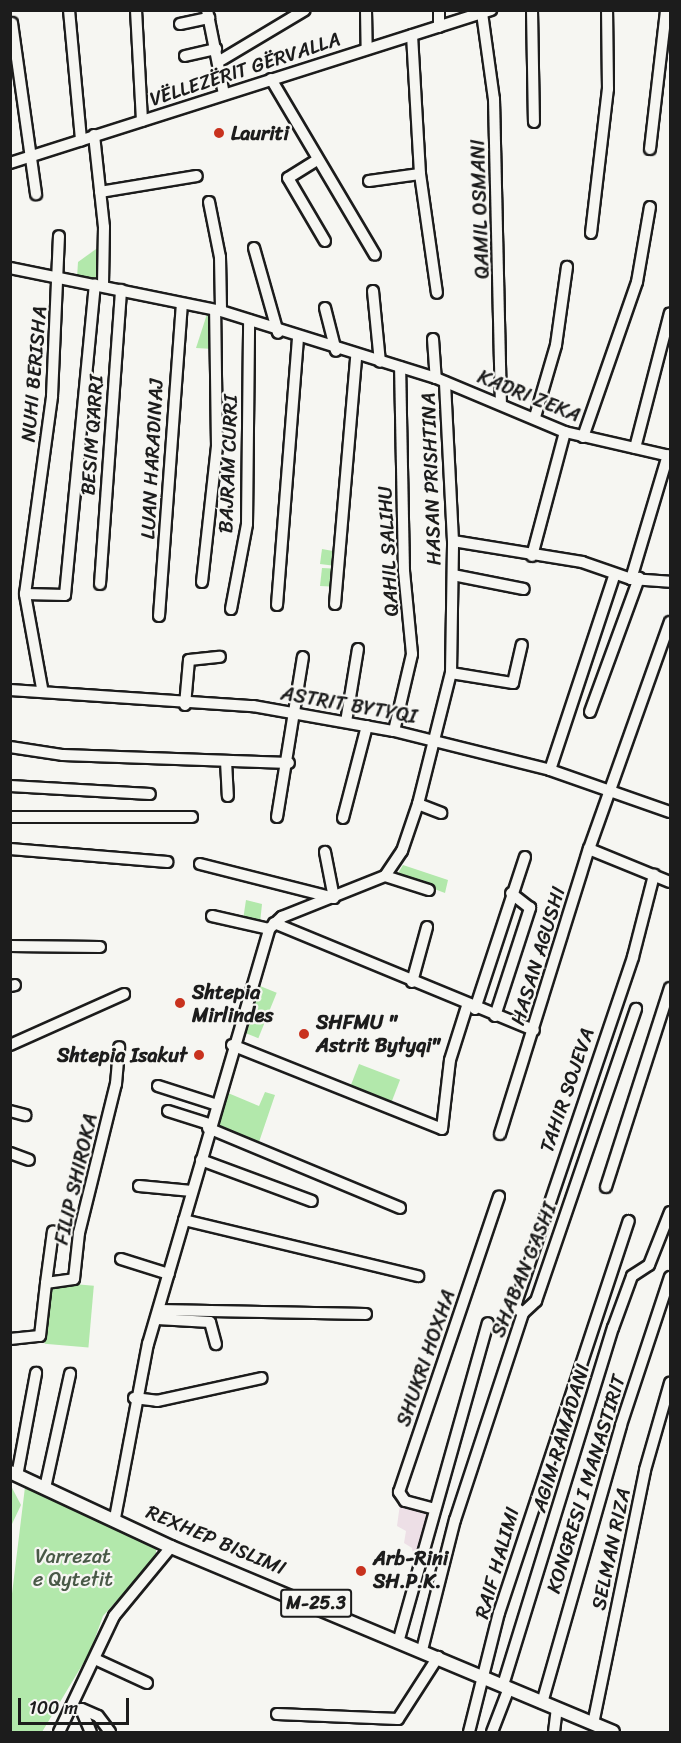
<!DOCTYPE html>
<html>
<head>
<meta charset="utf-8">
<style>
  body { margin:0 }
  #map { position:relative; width:681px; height:1743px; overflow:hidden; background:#f6f6f2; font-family:Sriracha,sans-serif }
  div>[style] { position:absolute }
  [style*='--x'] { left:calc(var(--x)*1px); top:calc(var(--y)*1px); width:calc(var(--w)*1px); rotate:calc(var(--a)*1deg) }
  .built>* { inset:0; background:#eddfe6 }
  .green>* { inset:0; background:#b2e8ab; transform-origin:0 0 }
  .roads { filter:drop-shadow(2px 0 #1c1c1c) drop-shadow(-2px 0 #1c1c1c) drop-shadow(0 2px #1c1c1c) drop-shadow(0 -2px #1c1c1c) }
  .minor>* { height:10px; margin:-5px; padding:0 5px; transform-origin:5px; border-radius:5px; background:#f6f6f2 }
  .major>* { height:12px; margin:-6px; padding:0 6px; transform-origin:6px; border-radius:6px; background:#f6f6f2 }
  .dots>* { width:16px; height:16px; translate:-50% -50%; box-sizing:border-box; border:3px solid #f6f6f2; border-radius:50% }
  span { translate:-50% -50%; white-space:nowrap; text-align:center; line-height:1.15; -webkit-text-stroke:4.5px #f6f6f2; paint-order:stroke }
  .shield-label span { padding:2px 4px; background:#f6f6f2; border:2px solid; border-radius:4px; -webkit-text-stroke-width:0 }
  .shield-label { font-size:18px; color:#1c1c1c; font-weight:700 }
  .street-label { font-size:20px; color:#1c1c1c }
  .poi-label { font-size:20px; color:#1c1c1c; font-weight:700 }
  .left { translate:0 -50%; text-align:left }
  .right { translate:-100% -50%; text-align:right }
  .park-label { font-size:20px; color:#495947 }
  .frame { position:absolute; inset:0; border:12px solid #1c1c1c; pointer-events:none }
  .scale { position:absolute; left:18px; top:1698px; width:111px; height:27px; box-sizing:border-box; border:3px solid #1c1c1c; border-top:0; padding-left:8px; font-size:18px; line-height:21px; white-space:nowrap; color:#1c1c1c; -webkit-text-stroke:4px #f6f6f2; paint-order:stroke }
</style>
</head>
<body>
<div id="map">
  <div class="built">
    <div style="clip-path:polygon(400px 1504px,430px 1513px,415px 1565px,412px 1548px,404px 1543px,406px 1531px,397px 1526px)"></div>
  </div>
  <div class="green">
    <div style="clip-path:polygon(103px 244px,101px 281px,77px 278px,78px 262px)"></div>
    <div style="clip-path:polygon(207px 314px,215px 314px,213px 349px,196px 348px)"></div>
    <div style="clip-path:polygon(322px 549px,344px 553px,344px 567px,320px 564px)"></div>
    <div style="clip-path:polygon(322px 568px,343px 569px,340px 587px,320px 586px)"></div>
    <div style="clip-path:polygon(403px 865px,448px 880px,445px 893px,397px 875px)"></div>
    <div style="clip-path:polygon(246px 900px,262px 904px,260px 923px,243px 920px)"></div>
    <div style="left:260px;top:986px;width:18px;height:49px;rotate:22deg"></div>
    <div style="left:359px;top:1064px;width:44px;height:23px;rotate:21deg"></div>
    <div style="clip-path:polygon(265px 1092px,275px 1095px,258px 1145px,212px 1128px,228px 1093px,259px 1106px)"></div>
    <div style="left:50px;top:1282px;width:44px;height:62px;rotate:5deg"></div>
    <div style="clip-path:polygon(10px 1484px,21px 1505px,12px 1524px,10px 1524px)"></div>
    <div style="clip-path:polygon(25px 1487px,156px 1549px,156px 1557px,103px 1616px,90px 1652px,42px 1732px,11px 1732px,11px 1602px)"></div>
  </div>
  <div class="roads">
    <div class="minor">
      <div style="--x:69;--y:10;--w:131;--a:84.7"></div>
      <div style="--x:136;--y:10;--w:111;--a:86.9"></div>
      <div style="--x:207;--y:10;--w:86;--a:78.6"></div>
      <div style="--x:366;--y:10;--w:39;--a:89"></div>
      <div style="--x:439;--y:10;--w:17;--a:90"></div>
      <div style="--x:532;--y:10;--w:112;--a:89"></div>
      <div style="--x:482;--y:13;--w:87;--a:82.1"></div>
      <div style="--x:494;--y:99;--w:305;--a:88.7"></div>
      <div style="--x:12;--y:23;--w:173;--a:82"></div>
      <div style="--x:180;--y:24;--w:30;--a:-12"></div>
      <div style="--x:412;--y:35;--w:139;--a:86.7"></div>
      <div style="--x:420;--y:174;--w:120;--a:81.9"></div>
      <div style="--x:185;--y:56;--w:32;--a:-13"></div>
      <div style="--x:218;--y:62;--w:101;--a:-30.9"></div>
      <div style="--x:271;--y:79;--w:204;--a:59.4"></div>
      <div style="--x:94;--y:135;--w:93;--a:83.8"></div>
      <div style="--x:104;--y:227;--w:59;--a:91"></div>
      <div style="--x:650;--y:149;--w:140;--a:-83.4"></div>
      <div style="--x:317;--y:160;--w:34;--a:148"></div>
      <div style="--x:288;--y:178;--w:73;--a:59.6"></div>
      <div style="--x:10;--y:163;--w:505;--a:-17.65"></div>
      <div style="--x:369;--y:181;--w:51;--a:-7.8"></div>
      <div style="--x:100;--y:192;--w:98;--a:-9.4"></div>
      <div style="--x:209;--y:202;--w:56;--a:78.7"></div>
      <div style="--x:220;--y:257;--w:54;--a:88.9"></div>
      <div style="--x:591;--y:233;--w:145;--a:-83.3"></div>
      <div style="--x:608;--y:89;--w:79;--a:-90.7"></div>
      <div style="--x:254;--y:248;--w:88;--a:74.2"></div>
      <div style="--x:10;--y:268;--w:215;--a:11.5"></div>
      <div style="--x:221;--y:311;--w:225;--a:17.3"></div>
      <div style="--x:436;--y:378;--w:140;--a:22.7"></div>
      <div style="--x:565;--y:432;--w:108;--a:12.9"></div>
      <div style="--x:373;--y:291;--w:71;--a:84.4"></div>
      <div style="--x:325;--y:308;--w:44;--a:75.7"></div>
      <div style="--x:433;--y:339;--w:39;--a:86"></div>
      <div style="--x:535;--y:417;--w:75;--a:-73.7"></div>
      <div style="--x:556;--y:345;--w:79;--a:-82"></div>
      <div style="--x:583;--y:437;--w:164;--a:-70.8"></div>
      <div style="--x:637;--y:282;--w:76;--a:-80.2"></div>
      <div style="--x:635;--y:448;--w:139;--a:-75.5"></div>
      <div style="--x:453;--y:541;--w:131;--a:9.2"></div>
      <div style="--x:582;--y:562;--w:52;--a:19.1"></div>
      <div style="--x:631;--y:579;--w:39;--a:4"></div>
      <div style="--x:532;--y:556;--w:128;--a:-75.1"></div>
      <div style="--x:453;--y:575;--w:72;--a:11.2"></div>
      <div style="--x:631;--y:579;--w:129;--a:-73.4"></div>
      <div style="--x:202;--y:582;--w:137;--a:-83.7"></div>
      <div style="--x:217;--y:446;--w:135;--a:-90.8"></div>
      <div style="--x:100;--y:584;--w:295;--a:-85.9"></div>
      <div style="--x:25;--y:594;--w:40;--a:1.4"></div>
      <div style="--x:65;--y:595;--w:312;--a:-84.5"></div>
      <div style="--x:335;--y:604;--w:248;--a:-85.1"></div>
      <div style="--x:277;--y:605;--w:267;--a:-85.5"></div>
      <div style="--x:231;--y:609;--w:86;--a:-79.3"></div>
      <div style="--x:247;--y:524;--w:204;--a:-89.4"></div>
      <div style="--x:159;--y:616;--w:313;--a:-85.8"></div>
      <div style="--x:451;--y:673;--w:63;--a:9.2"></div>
      <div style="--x:513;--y:683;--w:39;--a:-77"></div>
      <div style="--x:42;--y:688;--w:96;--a:-100.3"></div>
      <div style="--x:25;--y:594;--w:200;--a:-82.2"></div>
      <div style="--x:52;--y:396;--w:160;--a:-87.5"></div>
      <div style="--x:10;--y:690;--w:244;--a:3.8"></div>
      <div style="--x:253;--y:706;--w:143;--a:10.1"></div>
      <div style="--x:394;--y:731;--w:161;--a:14"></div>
      <div style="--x:550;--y:770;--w:127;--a:19.3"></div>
      <div style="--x:185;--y:705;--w:45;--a:-84.9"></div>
      <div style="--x:189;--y:660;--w:31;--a:-6"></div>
      <div style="--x:590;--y:712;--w:143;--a:-69.9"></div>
      <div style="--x:346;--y:722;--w:74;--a:-80.7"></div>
      <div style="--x:394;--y:731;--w:79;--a:-76.8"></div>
      <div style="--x:412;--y:654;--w:83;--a:-95.5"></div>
      <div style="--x:404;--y:571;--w:204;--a:-91.1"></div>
      <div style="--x:10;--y:747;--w:54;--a:8.6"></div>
      <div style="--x:63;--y:755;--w:226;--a:2"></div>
      <div style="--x:226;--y:761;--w:35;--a:87"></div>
      <div style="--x:550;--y:770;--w:206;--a:-71.7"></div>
      <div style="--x:10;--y:786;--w:140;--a:3.3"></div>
      <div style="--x:418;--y:804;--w:25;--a:21"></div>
      <div style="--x:10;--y:817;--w:182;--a:0"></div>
      <div style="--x:277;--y:817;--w:162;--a:-80.8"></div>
      <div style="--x:343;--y:818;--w:95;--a:-75.4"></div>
      <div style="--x:10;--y:849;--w:158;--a:4.7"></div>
      <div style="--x:589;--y:849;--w:87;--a:22.2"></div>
      <div style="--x:200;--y:864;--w:138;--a:14.2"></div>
      <div style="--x:334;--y:898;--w:47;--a:-101.1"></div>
      <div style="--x:385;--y:876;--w:46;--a:17.7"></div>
      <div style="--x:212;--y:916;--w:58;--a:12.8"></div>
      <div style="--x:274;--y:923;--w:281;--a:22.4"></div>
      <div style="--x:10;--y:946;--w:90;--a:0.6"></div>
      <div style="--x:412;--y:982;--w:57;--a:-74.7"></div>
      <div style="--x:10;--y:986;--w:5;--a:-11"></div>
      <div style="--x:475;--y:1009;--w:160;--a:-71.8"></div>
      <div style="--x:495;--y:1016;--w:114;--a:-72"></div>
      <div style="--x:530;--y:908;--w:24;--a:-142"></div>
      <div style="--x:10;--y:1045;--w:125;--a:-24.1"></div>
      <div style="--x:232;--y:1045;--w:226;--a:21.8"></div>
      <div style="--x:442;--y:1129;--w:69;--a:-83.4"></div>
      <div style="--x:450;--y:1060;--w:57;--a:-72.5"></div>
      <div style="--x:158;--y:1086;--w:59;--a:17.8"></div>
      <div style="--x:10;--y:1111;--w:16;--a:15"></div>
      <div style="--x:168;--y:1111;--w:43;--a:17.6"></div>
      <div style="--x:208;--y:1128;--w:208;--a:22.6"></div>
      <div style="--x:500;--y:1134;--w:299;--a:-72.7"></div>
      <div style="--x:589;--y:849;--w:241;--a:-70.4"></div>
      <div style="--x:10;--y:1153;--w:20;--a:20"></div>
      <div style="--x:201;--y:1160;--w:118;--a:20.3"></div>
      <div style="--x:139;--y:1186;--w:53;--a:5.4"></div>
      <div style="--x:606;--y:1187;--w:209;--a:-72.2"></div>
      <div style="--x:184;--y:1220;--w:241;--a:13.5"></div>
      <div style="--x:121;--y:1259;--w:50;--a:17.4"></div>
      <div style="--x:46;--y:1283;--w:52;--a:-82.3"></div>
      <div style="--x:159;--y:1310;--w:207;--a:1.1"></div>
      <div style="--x:523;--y:1313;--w:10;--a:-143"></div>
      <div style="--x:515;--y:1307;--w:7;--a:-74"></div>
      <div style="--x:517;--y:1300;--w:362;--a:-71.3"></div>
      <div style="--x:633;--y:957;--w:85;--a:-75.6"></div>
      <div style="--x:157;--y:1319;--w:53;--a:3.2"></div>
      <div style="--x:210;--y:1322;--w:23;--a:75"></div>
      <div style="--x:10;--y:1339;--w:30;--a:-6"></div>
      <div style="--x:40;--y:1336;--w:53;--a:-83.5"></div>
      <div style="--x:46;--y:1283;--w:28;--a:-8"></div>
      <div style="--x:74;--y:1279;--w:46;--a:-83.8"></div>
      <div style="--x:79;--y:1233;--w:154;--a:-76.1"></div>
      <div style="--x:116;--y:1084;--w:37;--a:-85"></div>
      <div style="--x:134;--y:1398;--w:23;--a:7"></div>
      <div style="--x:157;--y:1401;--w:107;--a:-12.4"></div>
      <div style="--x:17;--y:1476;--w:105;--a:-79.5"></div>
      <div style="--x:45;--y:1488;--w:117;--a:-77.6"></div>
      <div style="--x:435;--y:1509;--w:31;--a:-165"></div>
      <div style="--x:405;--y:1501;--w:11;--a:-124"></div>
      <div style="--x:399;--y:1492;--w:312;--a:-71.3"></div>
      <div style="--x:115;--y:1518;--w:177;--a:-79.3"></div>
      <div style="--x:148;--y:1344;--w:432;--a:-73.7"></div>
      <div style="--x:269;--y:929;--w:18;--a:-43"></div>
      <div style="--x:282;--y:917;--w:111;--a:-21.7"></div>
      <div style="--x:385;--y:876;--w:30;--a:-56"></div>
      <div style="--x:402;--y:851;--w:50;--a:-71.2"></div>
      <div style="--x:418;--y:804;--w:135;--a:-75.9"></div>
      <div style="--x:451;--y:673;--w:132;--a:-89.1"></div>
      <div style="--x:453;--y:541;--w:159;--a:-92.9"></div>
      <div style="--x:399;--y:1639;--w:328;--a:-74.3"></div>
      <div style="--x:422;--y:1650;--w:134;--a:-75.8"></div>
      <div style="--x:455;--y:1520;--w:218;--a:-71.8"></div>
      <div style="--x:523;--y:1313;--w:18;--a:-43"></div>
      <div style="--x:536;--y:1301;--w:309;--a:-71.1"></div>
      <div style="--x:97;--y:1660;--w:55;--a:24.7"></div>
      <div style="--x:503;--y:1685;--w:374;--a:-72.9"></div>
      <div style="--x:613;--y:1328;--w:55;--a:-69.9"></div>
      <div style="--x:632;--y:1276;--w:20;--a:-33"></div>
      <div style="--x:649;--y:1265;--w:57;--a:-68.4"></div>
      <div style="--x:542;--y:1703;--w:289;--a:-74.1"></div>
      <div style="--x:621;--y:1425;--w:156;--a:-71.7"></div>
      <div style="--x:81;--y:1709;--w:25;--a:67"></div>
      <div style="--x:82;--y:1709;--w:17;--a:24"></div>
      <div style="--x:98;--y:1716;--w:20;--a:53"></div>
      <div style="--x:277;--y:1714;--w:121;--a:2.4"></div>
      <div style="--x:398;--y:1719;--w:74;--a:-57.2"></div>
      <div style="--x:593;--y:1724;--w:259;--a:-78.4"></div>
      <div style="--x:645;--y:1470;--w:91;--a:-74"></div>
      <div style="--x:59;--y:1732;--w:128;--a:-64.6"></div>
      <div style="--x:114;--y:1616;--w:89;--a:-50.4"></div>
      <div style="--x:469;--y:1732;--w:123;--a:-75.9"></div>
      <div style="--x:499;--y:1613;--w:413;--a:-71.7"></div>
      <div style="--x:492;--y:1732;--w:47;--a:-68.9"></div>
      <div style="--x:554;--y:1732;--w:23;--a:-83"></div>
    </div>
    <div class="major">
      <div style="--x:10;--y:1472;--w:178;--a:25"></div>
      <div style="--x:171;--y:1547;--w:479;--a:22.7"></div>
    </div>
  </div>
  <div class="dots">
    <div style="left:219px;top:133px;background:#c8321e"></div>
    <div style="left:180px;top:1003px;background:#c8321e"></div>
    <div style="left:304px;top:1034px;background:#c8321e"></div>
    <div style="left:199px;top:1055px;background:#c8321e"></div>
    <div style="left:361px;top:1571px;background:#c8321e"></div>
  </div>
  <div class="shield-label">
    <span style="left:316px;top:1603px">M-25.3</span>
  </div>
  <div class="street-label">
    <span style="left:245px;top:69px;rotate:-18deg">VËLLEZËRIT GËRVALLA</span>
    <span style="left:480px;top:209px;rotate:-92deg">QAMIL OSMANI</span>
    <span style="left:34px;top:374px;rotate:-85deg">NUHI BERISHA</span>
    <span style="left:529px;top:396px;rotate:22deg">KADRI ZEKA</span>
    <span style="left:92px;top:435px;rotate:-86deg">BESIM QARRI</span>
    <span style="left:152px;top:459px;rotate:-87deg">LUAN HARADINAJ</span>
    <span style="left:228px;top:464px;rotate:-88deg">BAJRAM CURRI</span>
    <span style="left:431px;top:479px;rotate:-92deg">HASAN PRISHTINA</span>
    <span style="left:388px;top:551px;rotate:-93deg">QAHIL SALIHU</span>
    <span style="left:349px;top:705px;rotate:10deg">ASTRIT BYTYQI</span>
    <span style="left:538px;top:956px;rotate:-73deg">HASAN AGUSHI</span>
    <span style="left:567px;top:1090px;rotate:-71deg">TAHIR SOJEVA</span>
    <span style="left:76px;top:1179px;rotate:-77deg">FILIP SHIROKA</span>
    <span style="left:524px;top:1270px;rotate:-68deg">SHABAN GASHI</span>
    <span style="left:426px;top:1358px;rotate:-71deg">SHUKRI HOXHA</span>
    <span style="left:561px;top:1438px;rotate:-73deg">AGIM RAMADANI</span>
    <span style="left:586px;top:1484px;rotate:-73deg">KONGRESI I MANASTIRIT</span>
    <span style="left:216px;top:1540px;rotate:23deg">REXHEP BISLIMI</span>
    <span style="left:611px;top:1549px;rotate:-78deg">SELMAN RIZA</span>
    <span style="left:497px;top:1563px;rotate:-74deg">RAIF HALIMI</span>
  </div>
  <div class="poi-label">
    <span class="left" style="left:231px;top:133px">Lauriti</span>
    <span class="left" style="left:192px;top:1004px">Shtepia<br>Mirlindes</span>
    <span class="left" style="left:316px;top:1034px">SHFMU "<br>Astrit Bytyqi"</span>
    <span class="right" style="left:187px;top:1055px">Shtepia Isakut</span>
    <span class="left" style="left:373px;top:1570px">Arb-Rini<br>SH.P.K.</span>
  </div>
  <div class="park-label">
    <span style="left:73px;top:1568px">Varrezat<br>e Qytetit</span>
  </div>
  <div class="frame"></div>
  <div class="scale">100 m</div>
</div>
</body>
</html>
